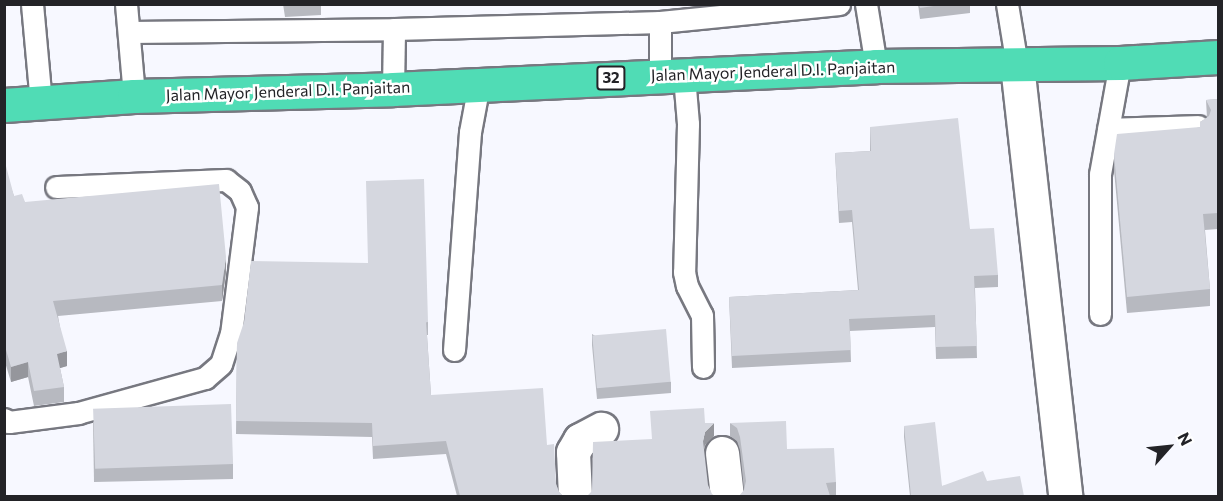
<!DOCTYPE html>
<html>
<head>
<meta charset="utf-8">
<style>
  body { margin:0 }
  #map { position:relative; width:1223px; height:501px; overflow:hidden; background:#f7f8ff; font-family:Commissioner,sans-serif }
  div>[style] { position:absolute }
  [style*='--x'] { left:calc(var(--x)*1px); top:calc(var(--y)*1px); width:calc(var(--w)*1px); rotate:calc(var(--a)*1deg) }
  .roads { filter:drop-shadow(2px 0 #777880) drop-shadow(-2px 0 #777880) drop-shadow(0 2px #777880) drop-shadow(0 -2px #777880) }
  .lane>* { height:21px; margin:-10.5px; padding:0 10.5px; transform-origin:10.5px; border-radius:10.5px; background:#fff }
  .street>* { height:33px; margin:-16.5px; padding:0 16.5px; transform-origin:16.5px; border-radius:16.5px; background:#fff }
  .secondary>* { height:33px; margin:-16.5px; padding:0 16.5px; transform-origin:16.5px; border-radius:16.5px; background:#fff }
  .highway>* { height:33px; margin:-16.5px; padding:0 16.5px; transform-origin:16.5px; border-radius:16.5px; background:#50dcb5 }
  .wall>* { inset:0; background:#b7b9c0 }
  .shaded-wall>* { inset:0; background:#95969c }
  .building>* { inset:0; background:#d5d7df; transform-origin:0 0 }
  span { translate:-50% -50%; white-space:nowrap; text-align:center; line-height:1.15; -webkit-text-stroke:5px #fff; paint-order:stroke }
  .shield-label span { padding:2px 4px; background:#fff; border:2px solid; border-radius:4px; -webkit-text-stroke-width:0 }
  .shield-label { font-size:15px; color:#232327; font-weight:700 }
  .street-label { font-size:16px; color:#232327 }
  .frame { position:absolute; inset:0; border:6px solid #232327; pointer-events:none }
  .north { position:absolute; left:1139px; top:417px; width:60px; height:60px; -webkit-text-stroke:4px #fff; paint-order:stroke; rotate:63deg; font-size:16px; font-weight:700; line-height:24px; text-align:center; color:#232327 }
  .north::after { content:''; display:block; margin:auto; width:21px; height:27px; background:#232327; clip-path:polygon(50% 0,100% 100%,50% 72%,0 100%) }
</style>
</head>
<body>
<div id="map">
  <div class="roads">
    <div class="lane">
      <div style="--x:32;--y:4;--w:98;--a:84.8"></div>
      <div style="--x:126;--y:4;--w:92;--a:85"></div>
      <div style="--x:866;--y:4;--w:63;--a:80.8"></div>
      <div style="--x:1007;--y:4;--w:62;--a:80.7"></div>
      <div style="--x:129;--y:32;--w:265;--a:-0.6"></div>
      <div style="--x:394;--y:29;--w:266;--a:-1.5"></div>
      <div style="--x:660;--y:22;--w:180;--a:-5.7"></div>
      <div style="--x:660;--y:76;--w:54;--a:-90"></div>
      <div style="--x:684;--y:76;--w:48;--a:85.2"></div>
      <div style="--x:688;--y:124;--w:148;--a:91.5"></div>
      <div style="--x:684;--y:272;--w:14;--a:78"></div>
      <div style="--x:687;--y:286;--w:33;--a:63"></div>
      <div style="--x:702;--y:315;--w:52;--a:88.9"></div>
      <div style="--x:393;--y:89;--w:60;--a:-89"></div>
      <div style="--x:1108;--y:129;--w:90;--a:-1.9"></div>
      <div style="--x:1100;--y:314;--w:140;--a:-90"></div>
      <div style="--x:1100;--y:174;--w:113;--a:-79.8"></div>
      <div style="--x:454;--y:350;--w:219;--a:-85.8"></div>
      <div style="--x:470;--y:132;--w:49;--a:-79.4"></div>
      <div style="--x:4;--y:419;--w:6;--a:31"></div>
      <div style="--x:9;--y:422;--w:70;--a:-7.4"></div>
      <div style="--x:78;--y:413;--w:132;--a:-15.4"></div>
      <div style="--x:205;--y:378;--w:21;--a:-41"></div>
      <div style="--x:221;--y:364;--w:32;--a:-72"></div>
      <div style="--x:231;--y:334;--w:128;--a:-82.8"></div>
      <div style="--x:247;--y:207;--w:17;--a:-114"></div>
      <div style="--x:240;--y:191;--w:18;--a:-142"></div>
      <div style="--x:226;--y:180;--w:170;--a:177.6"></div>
    </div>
    <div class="street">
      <div style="--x:722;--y:453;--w:43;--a:83.4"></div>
      <div style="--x:575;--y:496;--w:44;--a:-92.6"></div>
      <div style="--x:573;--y:452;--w:14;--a:-60"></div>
      <div style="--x:580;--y:440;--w:24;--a:-28"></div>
    </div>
    <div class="secondary">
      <div style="--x:1017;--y:65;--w:434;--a:83.6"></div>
    </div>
    <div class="highway">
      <div style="--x:4;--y:105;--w:130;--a:-4"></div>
      <div style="--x:134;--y:96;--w:259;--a:-1.5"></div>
      <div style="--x:393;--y:89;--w:484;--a:-2.7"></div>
      <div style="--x:876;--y:66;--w:244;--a:-0.7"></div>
      <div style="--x:1120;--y:63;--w:98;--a:-3.5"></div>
    </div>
  </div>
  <div class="wall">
    <div style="clip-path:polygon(283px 4px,321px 4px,321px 15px,285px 17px)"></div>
    <div style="clip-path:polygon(918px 4px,970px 4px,970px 13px,920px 19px)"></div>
    <div style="clip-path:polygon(1218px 99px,1218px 229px,1205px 230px,1210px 289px,1210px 306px,1127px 313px,1114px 170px,1114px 154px,1200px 127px,1200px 122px,1207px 118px,1206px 100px)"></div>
    <div style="clip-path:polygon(870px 127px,970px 229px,998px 275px,998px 287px,975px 288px,977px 358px,936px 359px,935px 327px,850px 331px,851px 362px,732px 368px,729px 297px,858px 290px,852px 222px,839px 223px,835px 153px,870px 151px)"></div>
    <div style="clip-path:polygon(4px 167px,14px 196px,25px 202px,226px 272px,222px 301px,58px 316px,67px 366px,60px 368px,64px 387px,64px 402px,34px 406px,28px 377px,11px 382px,4px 359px)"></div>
    <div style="clip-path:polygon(428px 322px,428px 335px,427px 335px,431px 395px,547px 445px,556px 484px,559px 492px,563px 496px,457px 496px,446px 454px,373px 459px,372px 437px,236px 434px,237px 343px)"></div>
    <div style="clip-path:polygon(592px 334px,671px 382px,671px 393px,597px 399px,592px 345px)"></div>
    <div style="clip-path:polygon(93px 422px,233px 464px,233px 479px,94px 482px)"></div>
    <div style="clip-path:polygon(730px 423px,787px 449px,836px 482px,836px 496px,744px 490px,740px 450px,737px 441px,730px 436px)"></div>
    <div style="clip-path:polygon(904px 426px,942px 486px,987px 481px,1024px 496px,910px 496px,904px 437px)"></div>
  </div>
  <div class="shaded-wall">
    <div style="clip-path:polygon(226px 257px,226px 272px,222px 301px,222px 285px)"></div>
    <div style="clip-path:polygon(67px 351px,67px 366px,57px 369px,57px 354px)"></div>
    <div style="clip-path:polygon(28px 362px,28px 377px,11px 382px,11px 367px)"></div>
    <div style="clip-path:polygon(714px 423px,714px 436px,705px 445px,703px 455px,703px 441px,705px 432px)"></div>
  </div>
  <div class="building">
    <div style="clip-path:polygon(919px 4px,947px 4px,920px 8px)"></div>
    <div style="clip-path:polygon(1218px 99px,1218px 213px,1203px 214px,1210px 289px,1127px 297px,1114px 154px,1117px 134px,1200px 127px,1200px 122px,1209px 116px,1211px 110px,1206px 100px)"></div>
    <div style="clip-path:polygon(958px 118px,970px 229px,994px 228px,998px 275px,974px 276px,977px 346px,936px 347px,935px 315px,849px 319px,851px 350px,732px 356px,729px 297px,859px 290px,852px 210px,839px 211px,835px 153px,871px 151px,870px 127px)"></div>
    <div style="clip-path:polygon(6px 166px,14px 196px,22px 194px,25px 202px,219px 184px,226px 257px,222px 285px,53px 301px,67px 351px,57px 354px,64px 387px,34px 391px,28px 362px,11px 367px,4px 343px,4px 167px)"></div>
    <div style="clip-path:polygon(424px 179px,428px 322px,426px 322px,431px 395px,543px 388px,547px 445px,554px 444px,556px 484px,559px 492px,563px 496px,460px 496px,446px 441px,373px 446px,372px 423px,236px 421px,237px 343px,244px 322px,251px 261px,368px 263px,366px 181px)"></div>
    <div style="left:666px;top:329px;width:53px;height:74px;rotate:85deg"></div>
    <div style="left:231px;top:404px;width:60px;height:138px;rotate:88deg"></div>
    <div style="clip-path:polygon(704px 408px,705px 423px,714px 423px,705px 432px,703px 441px,708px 485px,712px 494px,715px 496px,587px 496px,592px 491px,593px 442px,652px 439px,650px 411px)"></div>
    <div style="clip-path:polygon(786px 421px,787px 449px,834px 448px,836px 482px,826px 483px,830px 496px,739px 496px,744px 490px,746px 481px,740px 437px,737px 428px,730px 423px)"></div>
    <div style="clip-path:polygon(935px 422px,942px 486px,983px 471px,987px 481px,1020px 476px,1024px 496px,911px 496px,904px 426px)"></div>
  </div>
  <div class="shield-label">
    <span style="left:611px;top:78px">32</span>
  </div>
  <div class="street-label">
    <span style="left:773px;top:71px;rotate:-2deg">Jalan Mayor Jenderal D.I. Panjaitan</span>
    <span style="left:288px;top:91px;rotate:-2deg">Jalan Mayor Jenderal D.I. Panjaitan</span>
  </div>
  <div class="frame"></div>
  <div class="north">N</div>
</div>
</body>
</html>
